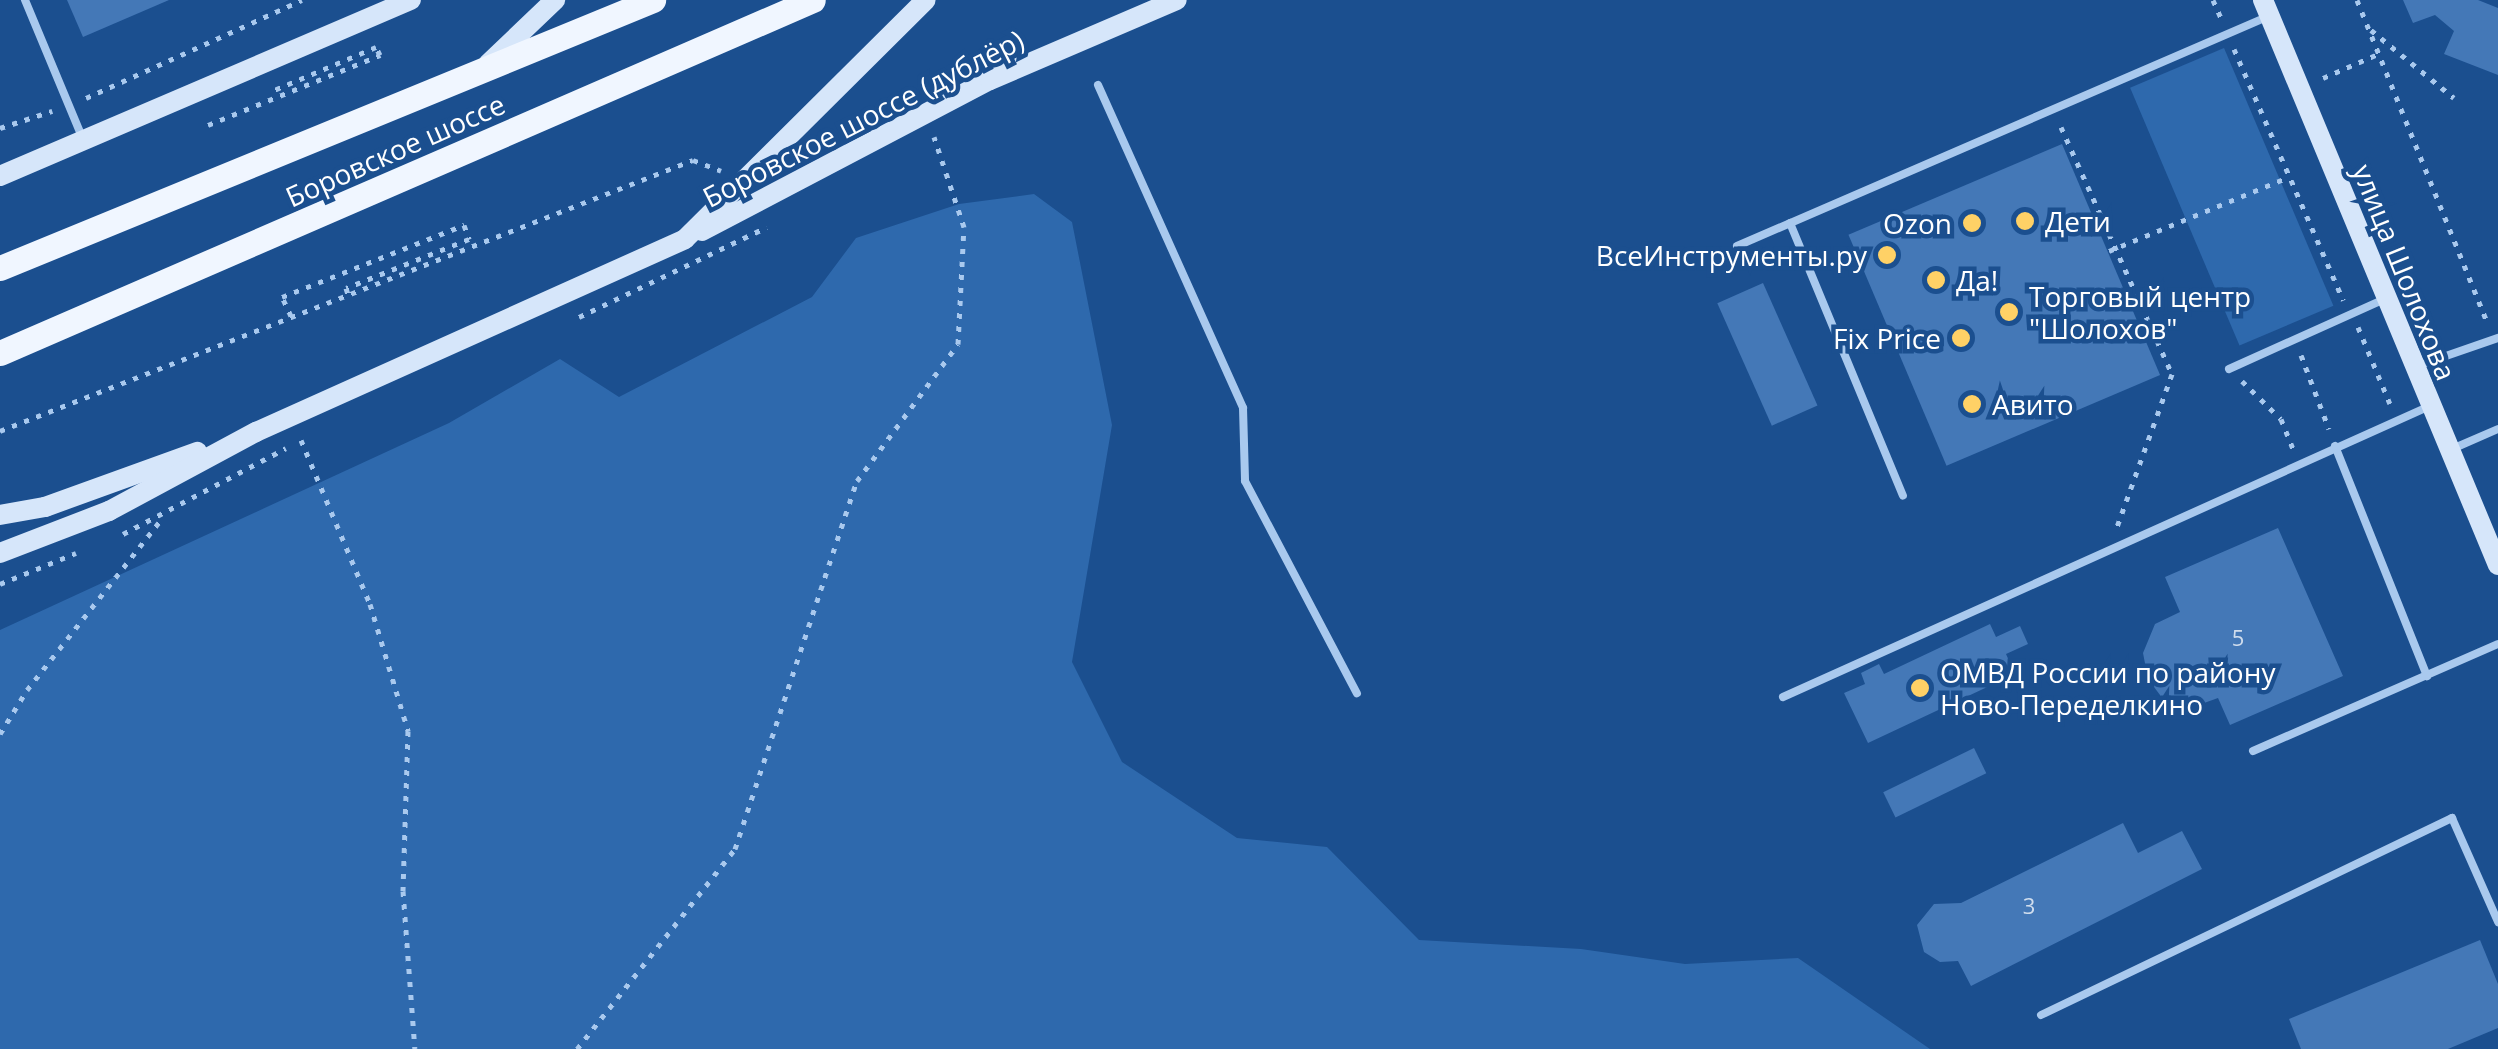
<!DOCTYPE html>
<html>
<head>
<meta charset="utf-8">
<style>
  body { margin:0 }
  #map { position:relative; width:2498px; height:1049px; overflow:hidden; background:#1b4f8f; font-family:"Open Sans",sans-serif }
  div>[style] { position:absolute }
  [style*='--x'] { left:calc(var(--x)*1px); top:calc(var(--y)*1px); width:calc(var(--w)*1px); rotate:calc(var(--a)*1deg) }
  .green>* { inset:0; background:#2e69ad; transform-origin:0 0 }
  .building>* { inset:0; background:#4478b7; transform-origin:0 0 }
  .path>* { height:5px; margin-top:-2.5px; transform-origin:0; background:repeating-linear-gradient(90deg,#a9c9ee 0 5px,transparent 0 13px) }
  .lane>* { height:8px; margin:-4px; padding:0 4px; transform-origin:4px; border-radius:4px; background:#a9c9ee }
  .secondary>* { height:20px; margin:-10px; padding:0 10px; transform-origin:10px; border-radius:10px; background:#d6e6fa }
  .primary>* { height:25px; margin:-12.5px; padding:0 12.5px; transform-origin:12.5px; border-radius:12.5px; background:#f0f6ff }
  .dots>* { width:28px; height:28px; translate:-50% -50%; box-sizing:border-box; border:5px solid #1b4f8f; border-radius:50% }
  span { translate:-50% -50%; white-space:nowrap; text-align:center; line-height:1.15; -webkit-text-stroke:9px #1b4f8f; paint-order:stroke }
  .number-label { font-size:22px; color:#d0dded }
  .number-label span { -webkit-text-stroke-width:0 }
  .street-label { font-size:28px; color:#fff }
  .poi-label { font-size:28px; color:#fff }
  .left { translate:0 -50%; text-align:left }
  .right { translate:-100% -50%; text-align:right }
</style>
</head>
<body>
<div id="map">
  <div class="green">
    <div style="left:2224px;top:48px;width:280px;height:102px;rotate:67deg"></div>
    <div style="clip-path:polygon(1034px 194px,1072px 222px,1112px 425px,1072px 662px,1122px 762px,1237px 838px,1327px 847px,1419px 940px,1581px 949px,1685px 964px,1798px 958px,1930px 1049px,0 1049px,0 630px,449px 423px,560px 359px,619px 397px,812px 297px,856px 238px,959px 204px)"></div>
  </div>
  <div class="building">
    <div style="clip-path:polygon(67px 0,169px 0,83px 37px)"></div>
    <div style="clip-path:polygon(2403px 0,2478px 0,2498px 8px,2498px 75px,2444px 54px,2454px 31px,2435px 15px,2413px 23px)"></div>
    <div style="left:2062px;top:144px;width:251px;height:232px;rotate:67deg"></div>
    <div style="left:1763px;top:283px;width:134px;height:50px;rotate:66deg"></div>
    <div style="clip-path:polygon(2278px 528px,2343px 676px,2230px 725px,2218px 698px,2193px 707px,2163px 699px,2148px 679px,2143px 653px,2155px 624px,2180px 612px,2165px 577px)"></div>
    <div style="clip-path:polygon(1990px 624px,1996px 637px,2020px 626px,2028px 644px,2006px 654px,2015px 674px,1868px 743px,1844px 693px,1865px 684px,1861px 673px,1879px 664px,1884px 674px)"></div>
    <div style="left:1974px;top:748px;width:28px;height:101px;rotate:64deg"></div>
    <div style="clip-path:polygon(2123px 823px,2138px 853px,2182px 831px,2202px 869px,1971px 986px,1958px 961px,1940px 962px,1924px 952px,1917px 925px,1934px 904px,1961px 903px)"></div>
    <div style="clip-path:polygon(2480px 940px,2498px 984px,2498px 1028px,2448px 1049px,2301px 1049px,2289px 1019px)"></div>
  </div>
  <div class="path">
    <div style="--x:2213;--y:0;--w:22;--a:66"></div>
    <div style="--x:2357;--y:0;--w:347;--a:68"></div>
    <div style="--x:2371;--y:30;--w:107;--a:39.3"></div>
    <div style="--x:2234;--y:49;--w:274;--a:66.5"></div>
    <div style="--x:2323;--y:78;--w:60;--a:-23.6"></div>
    <div style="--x:86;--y:98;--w:237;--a:-24.4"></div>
    <div style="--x:208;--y:125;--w:186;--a:-22.1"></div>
    <div style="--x:380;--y:55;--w:9;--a:-117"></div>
    <div style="--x:376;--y:47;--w:113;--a:157.1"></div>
    <div style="--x:2061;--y:127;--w:271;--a:65.8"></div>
    <div style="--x:2172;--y:374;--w:163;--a:109.8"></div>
    <div style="--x:0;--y:128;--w:55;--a:-18.1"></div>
    <div style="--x:2109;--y:251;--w:191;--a:-22.4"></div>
    <div style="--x:291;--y:316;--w:21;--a:-115"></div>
    <div style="--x:282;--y:297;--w:196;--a:-21.6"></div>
    <div style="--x:464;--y:225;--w:15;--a:70"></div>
    <div style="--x:469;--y:239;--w:132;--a:158.3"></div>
    <div style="--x:346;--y:288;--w:6;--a:72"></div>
    <div style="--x:579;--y:317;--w:208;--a:-25.6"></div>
    <div style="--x:2358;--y:327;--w:83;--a:67.4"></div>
    <div style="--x:2301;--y:355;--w:79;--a:69.3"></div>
    <div style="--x:2242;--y:381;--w:54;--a:44.3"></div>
    <div style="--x:2281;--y:419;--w:35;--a:68"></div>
    <div style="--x:0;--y:431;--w:744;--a:-21.36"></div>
    <div style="--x:693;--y:160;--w:30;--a:21"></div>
    <div style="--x:301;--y:440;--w:178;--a:67.2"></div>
    <div style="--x:370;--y:604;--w:133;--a:73.3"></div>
    <div style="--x:408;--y:731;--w:160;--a:91.8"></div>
    <div style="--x:403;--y:891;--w:158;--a:85.7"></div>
    <div style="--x:123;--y:534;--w:184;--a:-27.8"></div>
    <div style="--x:0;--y:584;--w:82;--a:-22.2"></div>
    <div style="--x:0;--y:734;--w:52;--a:-58.5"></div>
    <div style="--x:27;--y:690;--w:215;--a:-51.8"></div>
    <div style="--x:577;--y:1049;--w:255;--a:-51.7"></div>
    <div style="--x:735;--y:849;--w:388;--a:-71.7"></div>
    <div style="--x:857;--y:481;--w:170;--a:-53.6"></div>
    <div style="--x:958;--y:344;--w:117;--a:-87.1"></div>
    <div style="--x:964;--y:227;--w:95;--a:-108.4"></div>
  </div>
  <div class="lane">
    <div style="--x:25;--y:0;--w:151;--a:67.4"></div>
    <div style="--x:1098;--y:85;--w:354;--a:65.8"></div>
    <div style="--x:1243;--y:408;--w:73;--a:88.4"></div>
    <div style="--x:1245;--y:481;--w:240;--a:62.2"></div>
    <div style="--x:1790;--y:223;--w:295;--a:67.5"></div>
    <div style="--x:1737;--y:246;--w:580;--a:-23.38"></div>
    <div style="--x:2417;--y:366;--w:86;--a:-19.1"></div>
    <div style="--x:2229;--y:369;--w:171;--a:-24.2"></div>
    <div style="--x:2335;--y:446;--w:248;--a:68.2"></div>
    <div style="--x:2452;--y:449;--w:50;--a:-23.5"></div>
    <div style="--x:1783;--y:697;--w:709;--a:-24.22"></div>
    <div style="--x:2253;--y:751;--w:267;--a:-23.6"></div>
    <div style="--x:2041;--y:1015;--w:456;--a:-25.6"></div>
    <div style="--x:2452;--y:818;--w:114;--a:66.1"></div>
  </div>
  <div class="secondary">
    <div style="--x:2263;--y:0;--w:612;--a:67.42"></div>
    <div style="--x:488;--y:64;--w:93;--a:-43.7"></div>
    <div style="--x:0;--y:176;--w:447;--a:-23.2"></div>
    <div style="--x:702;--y:231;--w:325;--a:-27.7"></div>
    <div style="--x:990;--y:80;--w:203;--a:-23.2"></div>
    <div style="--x:0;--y:515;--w:46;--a:-10.1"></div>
    <div style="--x:45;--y:507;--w:162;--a:-19.9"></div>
    <div style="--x:0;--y:553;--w:117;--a:-21.1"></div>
    <div style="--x:109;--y:511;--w:167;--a:-28.3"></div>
    <div style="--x:256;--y:432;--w:470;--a:-24.2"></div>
    <div style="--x:685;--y:239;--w:339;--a:-44.8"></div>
  </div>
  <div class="primary">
    <div style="--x:0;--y:268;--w:706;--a:-22.31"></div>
    <div style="--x:0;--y:353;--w:886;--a:-23.47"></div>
  </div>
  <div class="dots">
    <div style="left:2025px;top:221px;background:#ffd166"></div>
    <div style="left:1972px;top:223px;background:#ffd166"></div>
    <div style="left:1887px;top:255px;background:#ffd166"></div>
    <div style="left:1936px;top:280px;background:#ffd166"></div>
    <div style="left:2009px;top:312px;background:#ffd166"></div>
    <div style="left:1961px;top:338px;background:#ffd166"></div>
    <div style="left:1972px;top:404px;background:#ffd166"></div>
    <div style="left:1920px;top:688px;background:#ffd166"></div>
  </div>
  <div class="number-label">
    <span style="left:2238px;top:638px">5</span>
    <span style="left:2029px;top:906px">3</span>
  </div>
  <div class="street-label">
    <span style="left:863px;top:118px;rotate:-27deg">Боровское шоссе (дублёр)</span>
    <span style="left:395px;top:150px;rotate:-24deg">Боровское шоссе</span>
    <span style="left:2405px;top:272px;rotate:68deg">улица Шолохова</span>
  </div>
  <div class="poi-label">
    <span class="left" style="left:2045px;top:221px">Дети</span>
    <span class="right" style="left:1952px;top:223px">Ozon</span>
    <span class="right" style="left:1867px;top:255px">ВсеИнструменты.ру</span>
    <span class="left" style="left:1956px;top:280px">Да!</span>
    <span class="left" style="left:2029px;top:312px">Торговый центр<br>"Шолохов"</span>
    <span class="right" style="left:1941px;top:338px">Fix Price</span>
    <span class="left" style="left:1992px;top:404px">Авито</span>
    <span class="left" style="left:1940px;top:688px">ОМВД России по району<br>Ново-Переделкино</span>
  </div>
</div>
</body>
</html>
